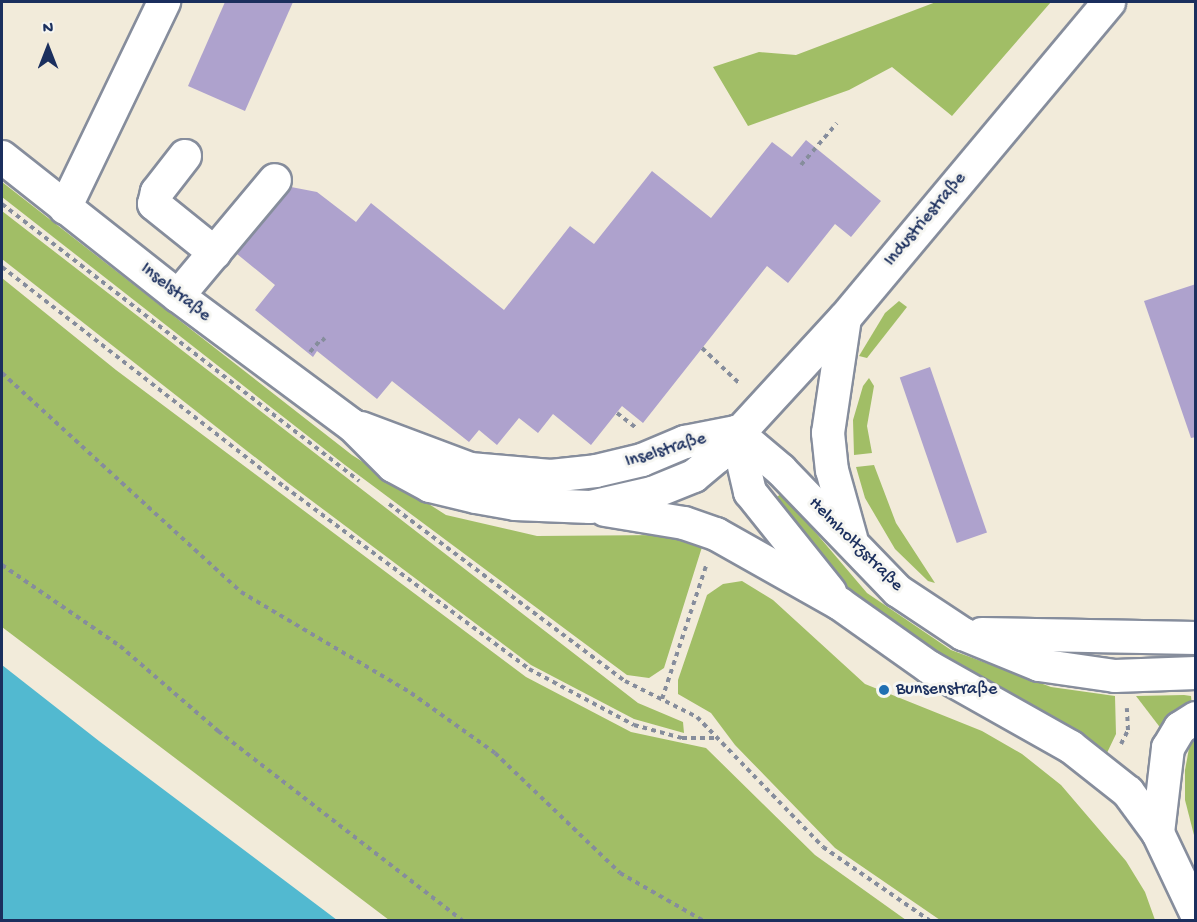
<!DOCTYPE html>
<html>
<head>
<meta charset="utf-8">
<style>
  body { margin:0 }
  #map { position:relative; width:1197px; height:922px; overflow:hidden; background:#f2ebda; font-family:"Gochi Hand",sans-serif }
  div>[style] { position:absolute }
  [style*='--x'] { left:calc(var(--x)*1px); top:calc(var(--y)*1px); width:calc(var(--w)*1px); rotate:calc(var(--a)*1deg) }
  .green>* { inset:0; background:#a1be66 }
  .water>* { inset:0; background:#52b9d0 }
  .building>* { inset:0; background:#aea2cd; transform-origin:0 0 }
  .path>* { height:4px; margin-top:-2px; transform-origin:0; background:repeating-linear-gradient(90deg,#868d9c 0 4.5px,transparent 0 9px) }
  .roads { filter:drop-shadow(2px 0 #868d9c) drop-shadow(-2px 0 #868d9c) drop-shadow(0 2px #868d9c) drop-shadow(0 -2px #868d9c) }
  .minor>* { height:32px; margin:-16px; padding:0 16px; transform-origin:16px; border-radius:16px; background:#fff }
  .dots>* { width:16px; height:16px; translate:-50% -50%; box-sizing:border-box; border:3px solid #f6f6f2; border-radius:50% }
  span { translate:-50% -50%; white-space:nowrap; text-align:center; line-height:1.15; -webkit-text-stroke:6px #f6f6f2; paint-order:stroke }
  .street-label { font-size:18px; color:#1b2f5e }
  .poi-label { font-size:18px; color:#1b2f5e }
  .left { translate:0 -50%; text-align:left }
  .frame { position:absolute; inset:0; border:3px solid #1b2f5e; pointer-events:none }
  .north { position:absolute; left:18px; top:18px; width:60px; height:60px; -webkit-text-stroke:4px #f6f6f2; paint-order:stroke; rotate:0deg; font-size:16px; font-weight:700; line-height:24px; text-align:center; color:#1b2f5e }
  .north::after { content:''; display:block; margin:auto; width:21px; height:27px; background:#1b2f5e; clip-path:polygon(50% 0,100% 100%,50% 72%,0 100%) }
</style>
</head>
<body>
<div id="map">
  <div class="green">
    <div style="clip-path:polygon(936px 2px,1051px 2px,952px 116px,892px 67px,849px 90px,748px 126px,713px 67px,759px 52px,796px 55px)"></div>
    <div style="clip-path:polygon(2px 182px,352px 455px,446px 515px,537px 536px,662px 535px,702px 547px,664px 668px,649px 678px,627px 675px,345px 465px,2px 197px)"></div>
    <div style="clip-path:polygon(2px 211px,638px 703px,683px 722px,684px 733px,634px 719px,531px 665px,288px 483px,2px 259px)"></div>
    <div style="clip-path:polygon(2px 278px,116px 370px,526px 677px,631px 732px,706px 748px,815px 855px,906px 920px,389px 920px,2px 627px)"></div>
    <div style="clip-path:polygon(899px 301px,907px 307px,867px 358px,859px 356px,885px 313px)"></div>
    <div style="clip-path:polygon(869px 378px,874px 386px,867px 426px,872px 453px,854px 455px,853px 420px,863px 386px)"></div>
    <div style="clip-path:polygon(874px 465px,896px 523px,935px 583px,928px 581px,895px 549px,865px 498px,856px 467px)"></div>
    <div style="clip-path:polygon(782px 493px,867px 593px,951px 650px,1051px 687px,1115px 696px,1116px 734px,1106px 755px,855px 603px,773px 500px)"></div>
    <div style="clip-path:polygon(742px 581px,773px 600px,865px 684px,982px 731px,1022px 754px,1061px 785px,1126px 861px,1145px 892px,1155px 920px,940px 920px,835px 848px,735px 745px,711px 713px,678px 694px,678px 680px,707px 595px,723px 584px)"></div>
    <div style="clip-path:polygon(1184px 695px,1191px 696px,1192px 706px,1162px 730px,1136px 696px)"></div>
    <div style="clip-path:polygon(1195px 736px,1195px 839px,1185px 800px,1185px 770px,1190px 743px)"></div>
  </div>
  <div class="water">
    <div style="clip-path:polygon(2px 665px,99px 741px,337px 920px,2px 920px)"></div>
  </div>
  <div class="building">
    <div style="clip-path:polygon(225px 2px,293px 2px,245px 111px,188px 86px)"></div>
    <div style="clip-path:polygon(806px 140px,881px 201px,851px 237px,835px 224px,788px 283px,767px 266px,643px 423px,622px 406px,591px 445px,553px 414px,538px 433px,519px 418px,497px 445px,479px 430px,469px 442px,392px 381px,377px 399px,317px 351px,313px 357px,255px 310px,275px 285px,237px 254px,291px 187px,317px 192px,356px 222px,371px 203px,504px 310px,570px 226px,594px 244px,652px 171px,711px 218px,772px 142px,792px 157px)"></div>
    <div style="clip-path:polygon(1196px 284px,1196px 437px,1191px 438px,1144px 301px)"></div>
    <div style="left:930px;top:367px;width:175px;height:32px;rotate:71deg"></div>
  </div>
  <div class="path">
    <div style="--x:801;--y:165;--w:55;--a:-49.4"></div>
    <div style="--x:2;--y:204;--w:452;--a:37.8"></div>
    <div style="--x:2;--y:267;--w:358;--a:37.9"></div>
    <div style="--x:285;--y:487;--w:304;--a:36.7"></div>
    <div style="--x:529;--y:669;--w:119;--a:28.1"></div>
    <div style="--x:634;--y:725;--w:50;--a:15.2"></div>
    <div style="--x:682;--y:738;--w:34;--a:0"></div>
    <div style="--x:702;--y:348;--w:52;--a:43.5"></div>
    <div style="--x:310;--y:352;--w:18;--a:-49"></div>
    <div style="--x:322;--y:338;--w:4;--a:45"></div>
    <div style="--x:2;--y:373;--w:324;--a:42.5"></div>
    <div style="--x:241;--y:592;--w:198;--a:30.7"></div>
    <div style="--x:411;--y:693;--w:103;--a:35.5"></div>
    <div style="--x:495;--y:753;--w:173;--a:43.8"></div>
    <div style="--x:620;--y:873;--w:95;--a:29.8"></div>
    <div style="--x:617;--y:413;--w:23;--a:38"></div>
    <div style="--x:389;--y:504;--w:295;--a:36.9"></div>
    <div style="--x:625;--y:681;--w:80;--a:26.6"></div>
    <div style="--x:697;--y:717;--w:181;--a:45.9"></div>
    <div style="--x:823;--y:847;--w:129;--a:34.6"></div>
    <div style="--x:2;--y:565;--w:143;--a:34.5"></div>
    <div style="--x:120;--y:646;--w:130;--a:40.9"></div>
    <div style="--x:218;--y:731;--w:309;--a:37.8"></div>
    <div style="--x:662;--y:699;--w:140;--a:-71.7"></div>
    <div style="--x:1121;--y:744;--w:16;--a:-63"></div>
    <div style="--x:1128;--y:730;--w:22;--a:-93"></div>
  </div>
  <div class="roads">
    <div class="minor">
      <div style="--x:185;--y:156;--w:46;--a:127.9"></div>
      <div style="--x:157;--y:192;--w:12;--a:104"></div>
      <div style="--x:154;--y:204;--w:78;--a:38.8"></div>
      <div style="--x:2;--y:157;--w:224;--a:38.3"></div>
      <div style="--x:178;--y:296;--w:217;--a:36.6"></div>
      <div style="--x:352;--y:425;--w:58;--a:45"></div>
      <div style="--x:393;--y:466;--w:42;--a:28.4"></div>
      <div style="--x:430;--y:486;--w:47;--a:13.4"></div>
      <div style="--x:476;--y:497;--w:40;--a:10"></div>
      <div style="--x:515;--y:504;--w:75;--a:2.3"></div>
      <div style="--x:590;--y:507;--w:64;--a:-12.7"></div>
      <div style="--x:652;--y:493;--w:45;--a:-22"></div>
      <div style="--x:694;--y:476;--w:30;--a:-40"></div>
      <div style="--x:717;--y:457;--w:189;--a:-47.4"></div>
      <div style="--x:845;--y:318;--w:412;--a:-50.1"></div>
      <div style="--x:65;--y:208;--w:229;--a:-64.3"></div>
      <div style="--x:178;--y:296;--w:151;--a:-50.1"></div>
      <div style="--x:845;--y:318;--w:116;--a:98.4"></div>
      <div style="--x:828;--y:433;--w:37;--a:84"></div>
      <div style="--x:832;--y:470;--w:71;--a:74.4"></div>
      <div style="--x:361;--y:428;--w:116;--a:20.6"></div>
      <div style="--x:470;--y:469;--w:81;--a:4.9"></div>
      <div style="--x:551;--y:476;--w:45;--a:-6.3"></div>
      <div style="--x:596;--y:471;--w:47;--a:-13.4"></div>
      <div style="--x:642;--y:460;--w:47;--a:-22.7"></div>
      <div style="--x:685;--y:442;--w:52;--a:-11.1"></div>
      <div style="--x:736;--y:432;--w:59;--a:40.2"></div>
      <div style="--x:781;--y:470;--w:168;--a:46"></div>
      <div style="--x:898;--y:591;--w:78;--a:33.5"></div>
      <div style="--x:963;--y:634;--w:82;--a:22.2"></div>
      <div style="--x:1039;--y:665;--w:77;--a:8.2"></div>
      <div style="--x:1115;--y:676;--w:81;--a:-2.1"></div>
      <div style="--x:736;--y:432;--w:62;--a:76.9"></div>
      <div style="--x:750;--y:492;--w:128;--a:51.3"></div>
      <div style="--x:605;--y:510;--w:80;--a:9.3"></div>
      <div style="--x:684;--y:523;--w:34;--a:19"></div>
      <div style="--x:716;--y:534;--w:142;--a:29.4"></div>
      <div style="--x:840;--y:604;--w:109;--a:35.3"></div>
      <div style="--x:929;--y:667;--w:163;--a:29.4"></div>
      <div style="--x:1071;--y:747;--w:73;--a:38.3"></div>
      <div style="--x:1128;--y:792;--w:51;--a:53.8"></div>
      <div style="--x:1158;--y:833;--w:89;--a:64.6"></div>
      <div style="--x:982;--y:634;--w:214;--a:1.1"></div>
      <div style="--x:1158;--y:833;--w:86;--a:-83.3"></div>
      <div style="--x:1168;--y:748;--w:23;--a:-59"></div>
      <div style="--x:1180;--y:728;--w:19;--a:-32"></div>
    </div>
  </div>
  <div class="dots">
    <div style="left:884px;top:690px;background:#1f6fb2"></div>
  </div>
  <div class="street-label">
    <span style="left:926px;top:220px;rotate:-50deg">Industriestraße</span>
    <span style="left:175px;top:293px;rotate:38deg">Inselstraße</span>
    <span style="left:666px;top:451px;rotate:-17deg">Inselstraße</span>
    <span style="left:855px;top:545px;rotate:45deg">Helmholtzstraße</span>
  </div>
  <div class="poi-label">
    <span class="left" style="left:896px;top:690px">Bunsenstraße</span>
  </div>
  <div class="frame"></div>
  <div class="north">N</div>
</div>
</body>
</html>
